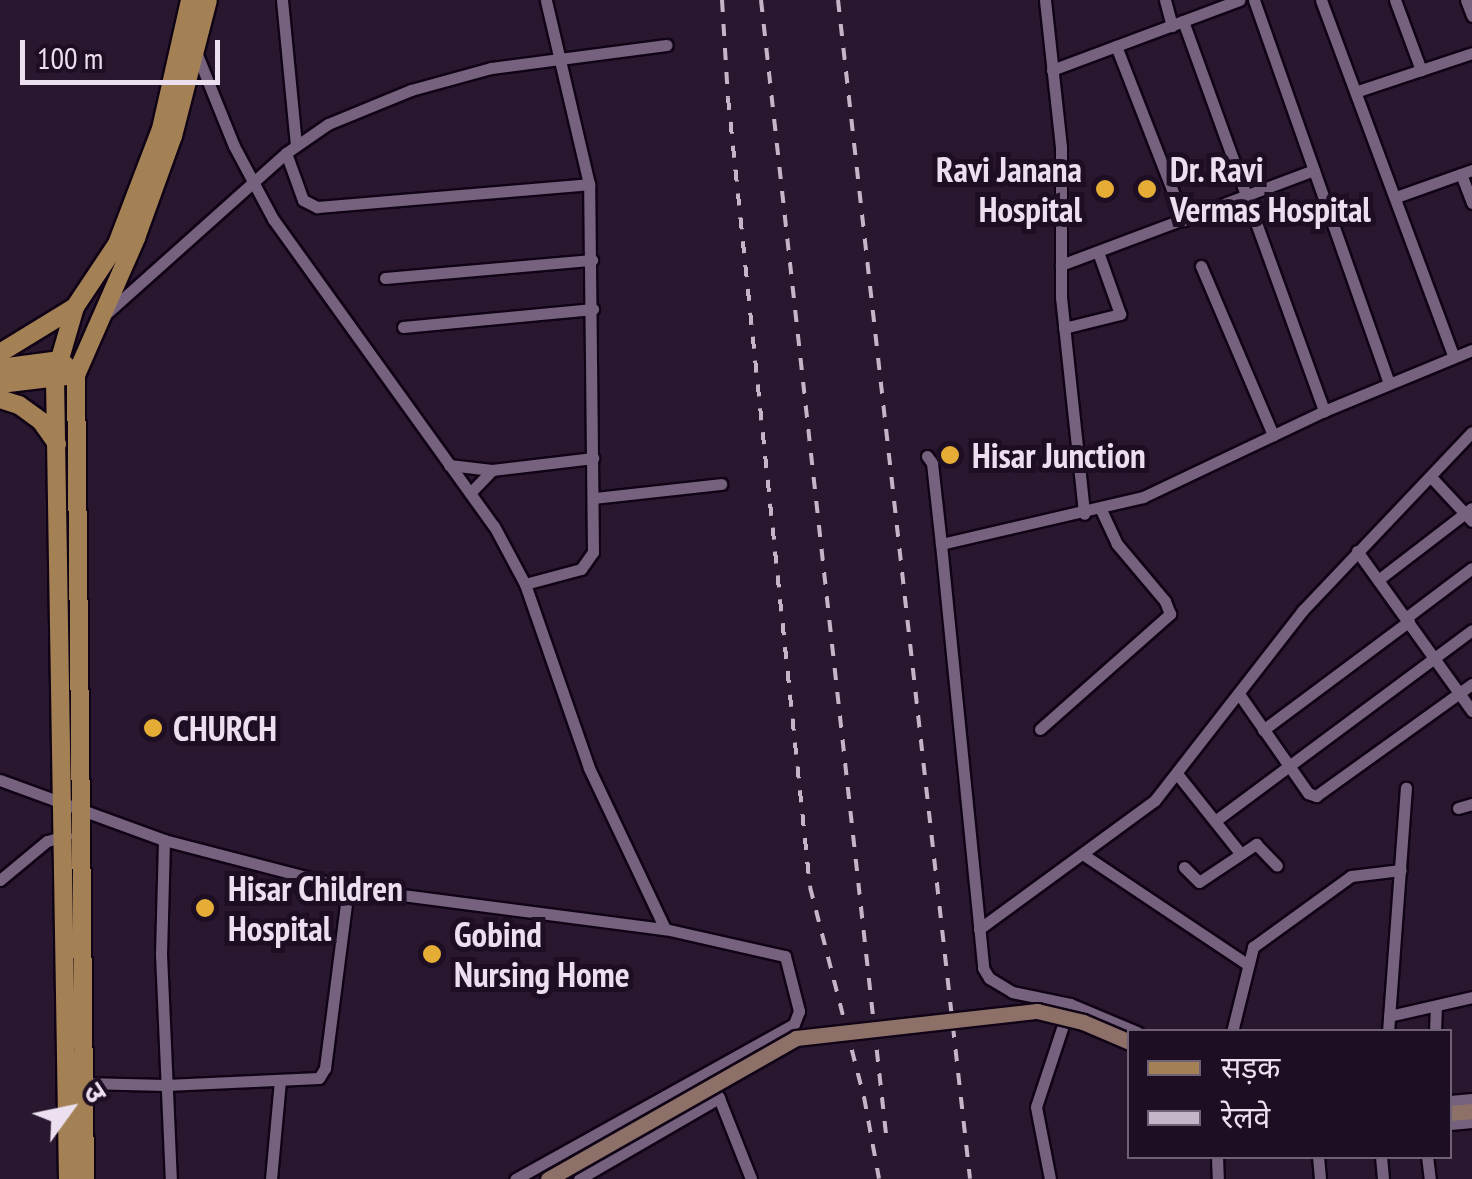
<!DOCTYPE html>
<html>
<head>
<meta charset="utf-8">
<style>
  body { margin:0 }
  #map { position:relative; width:1472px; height:1179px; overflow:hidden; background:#28172e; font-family:"PT Sans Narrow","Noto Sans Devanagari",sans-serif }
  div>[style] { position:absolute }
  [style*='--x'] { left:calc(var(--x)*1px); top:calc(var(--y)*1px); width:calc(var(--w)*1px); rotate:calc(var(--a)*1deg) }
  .roads { filter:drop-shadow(2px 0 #100316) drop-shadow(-2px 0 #100316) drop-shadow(0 2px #100316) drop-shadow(0 -2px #100316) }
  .street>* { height:11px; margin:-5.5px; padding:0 5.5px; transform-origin:5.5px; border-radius:5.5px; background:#76627e }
  .secondary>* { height:15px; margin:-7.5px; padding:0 7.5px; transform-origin:7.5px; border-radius:7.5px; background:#8d7169 }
  .primary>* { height:18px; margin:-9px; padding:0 9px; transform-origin:9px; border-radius:9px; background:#a48155 }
  .rail>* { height:4px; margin-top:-2px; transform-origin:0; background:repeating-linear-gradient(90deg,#c4b6c8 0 12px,transparent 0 24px) }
  .bridges { filter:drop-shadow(2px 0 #100316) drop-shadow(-2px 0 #100316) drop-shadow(0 2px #100316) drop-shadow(0 -2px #100316) }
  .secondary-bridge>* { height:15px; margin:-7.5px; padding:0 7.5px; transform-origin:7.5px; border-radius:7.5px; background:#8d7169 }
  .dots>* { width:28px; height:28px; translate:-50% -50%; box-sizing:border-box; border:5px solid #1e0e24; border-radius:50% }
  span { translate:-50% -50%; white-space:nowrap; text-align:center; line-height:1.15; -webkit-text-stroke:10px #1e0e24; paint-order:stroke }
  .poi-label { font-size:35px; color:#ece0f0; font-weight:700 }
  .right { translate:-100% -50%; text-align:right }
  .left { translate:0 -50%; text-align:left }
  .legend { position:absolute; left:1127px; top:1029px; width:325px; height:130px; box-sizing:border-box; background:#1e0e24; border:2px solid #706276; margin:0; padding:12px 18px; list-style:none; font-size:30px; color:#ece0f0 }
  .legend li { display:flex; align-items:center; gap:20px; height:50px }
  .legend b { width:50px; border:2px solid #706276 }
  .north { position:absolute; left:20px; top:1059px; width:100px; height:100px; -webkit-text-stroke:8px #1e0e24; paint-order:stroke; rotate:57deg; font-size:28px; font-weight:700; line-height:40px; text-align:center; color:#ece0f0 }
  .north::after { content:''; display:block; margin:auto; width:35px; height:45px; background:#ece0f0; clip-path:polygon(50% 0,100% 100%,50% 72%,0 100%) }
  .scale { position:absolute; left:20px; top:40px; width:200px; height:45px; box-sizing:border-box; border:5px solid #ece0f0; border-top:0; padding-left:12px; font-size:30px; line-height:35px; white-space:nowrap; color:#ece0f0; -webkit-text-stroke:8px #1e0e24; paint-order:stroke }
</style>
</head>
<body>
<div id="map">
  <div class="roads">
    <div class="street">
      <div style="--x:282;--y:0;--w:146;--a:84.5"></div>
      <div style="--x:1045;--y:0;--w:148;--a:83.8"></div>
      <div style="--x:1061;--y:147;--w:150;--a:90"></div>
      <div style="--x:1061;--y:297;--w:218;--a:83.9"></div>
      <div style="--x:1165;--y:0;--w:27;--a:75"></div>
      <div style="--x:1254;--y:0;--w:406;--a:70.6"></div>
      <div style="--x:1321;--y:0;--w:381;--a:69.6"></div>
      <div style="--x:1395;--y:0;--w:75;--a:69.6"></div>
      <div style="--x:1466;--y:0;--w:17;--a:69"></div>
      <div style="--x:1183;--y:21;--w:415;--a:70.1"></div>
      <div style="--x:1116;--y:46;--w:187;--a:68.7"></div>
      <div style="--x:196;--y:52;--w:101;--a:68"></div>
      <div style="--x:234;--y:146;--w:83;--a:61.9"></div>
      <div style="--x:273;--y:219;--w:378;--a:54.3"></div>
      <div style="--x:494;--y:526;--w:66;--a:61.9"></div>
      <div style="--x:525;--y:584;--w:195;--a:70.8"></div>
      <div style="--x:589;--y:768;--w:178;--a:64.7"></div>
      <div style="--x:1052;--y:70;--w:200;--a:-20.5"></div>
      <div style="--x:1358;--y:91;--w:120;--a:-18.4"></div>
      <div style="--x:286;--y:153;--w:50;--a:70.1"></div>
      <div style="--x:303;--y:200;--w:16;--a:27"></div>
      <div style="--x:317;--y:207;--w:273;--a:-4.8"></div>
      <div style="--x:1461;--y:174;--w:31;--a:69"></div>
      <div style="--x:1396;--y:197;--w:81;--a:-19.6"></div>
      <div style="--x:1061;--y:265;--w:270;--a:-20.6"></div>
      <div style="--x:1201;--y:266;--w:184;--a:66.9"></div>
      <div style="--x:385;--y:278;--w:208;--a:-5"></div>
      <div style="--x:107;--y:313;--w:240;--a:-41.8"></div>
      <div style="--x:286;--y:153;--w:51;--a:-34.6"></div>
      <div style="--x:328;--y:124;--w:90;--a:-22.3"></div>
      <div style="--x:411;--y:90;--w:83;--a:-15.4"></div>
      <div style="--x:491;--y:68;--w:177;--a:-7.5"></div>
      <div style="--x:403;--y:327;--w:191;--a:-5.4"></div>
      <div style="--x:1064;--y:328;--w:58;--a:-14"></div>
      <div style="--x:1120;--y:314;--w:66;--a:-109.5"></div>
      <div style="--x:927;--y:456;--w:9;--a:54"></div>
      <div style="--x:932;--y:463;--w:81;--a:83.7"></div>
      <div style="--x:941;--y:544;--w:426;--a:84.3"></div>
      <div style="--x:983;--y:968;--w:12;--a:59"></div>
      <div style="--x:989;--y:978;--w:27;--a:31"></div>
      <div style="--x:1012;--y:992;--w:59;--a:11.7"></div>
      <div style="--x:1070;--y:1004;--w:108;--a:108.3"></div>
      <div style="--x:1036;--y:1107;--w:73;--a:79"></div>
      <div style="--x:449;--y:465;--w:43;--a:6.6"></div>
      <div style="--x:492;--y:470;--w:102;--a:-6.8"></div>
      <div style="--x:1431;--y:477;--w:60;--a:47"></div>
      <div style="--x:470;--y:493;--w:32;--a:-46"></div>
      <div style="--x:594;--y:498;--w:128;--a:-6.3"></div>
      <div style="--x:941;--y:544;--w:207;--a:-13.1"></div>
      <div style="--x:1143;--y:497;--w:200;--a:-25.4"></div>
      <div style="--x:1324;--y:411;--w:160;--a:-22.4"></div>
      <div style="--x:1357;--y:551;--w:197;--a:54.3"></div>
      <div style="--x:1378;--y:580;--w:118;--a:-37.5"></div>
      <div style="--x:525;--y:584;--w:58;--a:-15"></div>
      <div style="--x:581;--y:569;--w:21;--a:-55"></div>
      <div style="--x:593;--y:552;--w:368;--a:-90.6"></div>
      <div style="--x:589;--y:184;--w:189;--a:-103.2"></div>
      <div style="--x:1407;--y:617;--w:81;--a:-37"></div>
      <div style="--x:1239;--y:694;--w:121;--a:55.1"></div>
      <div style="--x:1308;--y:793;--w:9;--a:21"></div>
      <div style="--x:1316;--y:796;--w:192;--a:-35.7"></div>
      <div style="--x:1040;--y:729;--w:174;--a:-41.5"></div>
      <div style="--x:1170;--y:614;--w:14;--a:-111"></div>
      <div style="--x:1165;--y:601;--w:75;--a:-130.1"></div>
      <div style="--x:1117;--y:544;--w:38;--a:-115"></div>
      <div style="--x:1263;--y:730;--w:182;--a:-36.7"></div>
      <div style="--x:1178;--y:775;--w:100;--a:51.5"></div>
      <div style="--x:0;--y:780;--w:175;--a:20.1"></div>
      <div style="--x:164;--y:840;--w:190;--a:14.6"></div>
      <div style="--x:348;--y:888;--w:320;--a:7.4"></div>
      <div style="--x:665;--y:929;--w:123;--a:12.7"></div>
      <div style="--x:785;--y:956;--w:57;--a:75.7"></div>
      <div style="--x:799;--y:1011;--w:14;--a:111"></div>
      <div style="--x:794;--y:1024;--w:319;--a:150.9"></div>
      <div style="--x:1458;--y:808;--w:15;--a:-16"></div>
      <div style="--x:1215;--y:821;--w:320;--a:-36.6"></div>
      <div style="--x:164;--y:840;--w:114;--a:91.5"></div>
      <div style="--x:161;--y:954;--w:225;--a:87.5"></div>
      <div style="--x:1084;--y:855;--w:196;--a:33.8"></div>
      <div style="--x:1184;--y:867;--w:21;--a:45"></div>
      <div style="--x:1199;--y:882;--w:69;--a:-33.7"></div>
      <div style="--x:1256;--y:844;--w:30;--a:46"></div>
      <div style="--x:0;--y:880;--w:61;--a:-39.7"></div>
      <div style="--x:47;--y:841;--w:20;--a:-15"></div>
      <div style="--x:979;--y:929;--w:218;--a:-36.2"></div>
      <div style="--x:1155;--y:800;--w:241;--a:-52.1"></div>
      <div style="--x:1303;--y:610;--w:245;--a:-46.5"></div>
      <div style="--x:1070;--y:1004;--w:73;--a:22.7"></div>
      <div style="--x:1389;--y:1016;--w:85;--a:-12.9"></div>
      <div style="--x:1232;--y:1032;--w:88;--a:-76.1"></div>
      <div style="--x:1253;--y:947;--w:121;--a:-35.9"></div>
      <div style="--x:1351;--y:876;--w:50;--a:-6.8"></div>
      <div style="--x:1388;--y:1032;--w:245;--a:-85.8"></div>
      <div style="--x:1435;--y:1032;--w:25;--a:-88"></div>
      <div style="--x:83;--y:1083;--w:83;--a:1.4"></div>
      <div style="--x:166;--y:1085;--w:153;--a:-2.6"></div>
      <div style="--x:319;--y:1078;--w:12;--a:-59"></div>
      <div style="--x:325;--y:1068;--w:181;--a:-82.7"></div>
      <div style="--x:719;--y:1098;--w:87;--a:68.4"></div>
      <div style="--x:1450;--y:1101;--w:22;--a:-5"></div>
      <div style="--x:1450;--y:1124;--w:22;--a:-5"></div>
      <div style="--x:1217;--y:1156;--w:23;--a:88"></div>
      <div style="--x:1318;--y:1156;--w:23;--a:85"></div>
      <div style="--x:1381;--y:1156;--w:23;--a:85"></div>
      <div style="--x:1427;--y:1156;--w:23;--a:83"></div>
      <div style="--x:271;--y:1179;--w:98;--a:-84.8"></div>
      <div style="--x:579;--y:1179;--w:162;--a:-30.1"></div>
      <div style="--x:719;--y:1098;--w:22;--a:-117"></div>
    </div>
    <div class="secondary">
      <div style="--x:1450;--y:1113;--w:22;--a:-5"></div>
    </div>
    <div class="primary">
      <div style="--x:0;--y:353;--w:88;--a:-31.5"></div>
      <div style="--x:75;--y:307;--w:76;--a:-56.3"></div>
      <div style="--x:117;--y:244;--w:123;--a:-69.1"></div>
      <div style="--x:161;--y:129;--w:132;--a:-77.3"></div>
      <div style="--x:0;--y:368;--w:61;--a:-7.6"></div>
      <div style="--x:60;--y:360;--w:22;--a:43"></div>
      <div style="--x:76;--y:375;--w:804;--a:89.36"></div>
      <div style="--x:0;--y:384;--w:77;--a:-6.8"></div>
      <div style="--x:76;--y:375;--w:150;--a:-66.3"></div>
      <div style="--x:136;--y:238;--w:109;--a:-70.1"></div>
      <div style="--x:173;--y:136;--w:140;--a:-75.6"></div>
      <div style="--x:0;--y:399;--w:20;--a:18"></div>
      <div style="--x:19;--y:405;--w:27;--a:36"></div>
      <div style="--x:41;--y:421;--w:28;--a:55"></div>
      <div style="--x:68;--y:1179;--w:803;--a:-90.93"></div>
      <div style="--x:55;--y:376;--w:72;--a:-73.8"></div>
    </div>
  </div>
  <div class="rail">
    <div style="--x:722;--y:0;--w:98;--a:86.5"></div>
    <div style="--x:728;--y:98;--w:793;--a:84.07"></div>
    <div style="--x:810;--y:887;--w:217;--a:75.6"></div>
    <div style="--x:864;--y:1097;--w:83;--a:79.6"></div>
    <div style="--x:761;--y:0;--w:1151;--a:83.71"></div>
    <div style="--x:838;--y:0;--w:1186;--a:83.61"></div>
  </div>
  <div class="bridges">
    <div class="secondary-bridge">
      <div style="--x:548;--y:1179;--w:285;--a:-29.6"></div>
      <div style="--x:796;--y:1038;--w:243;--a:-6.4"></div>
      <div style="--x:1037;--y:1011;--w:47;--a:13.4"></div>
      <div style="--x:1083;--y:1022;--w:51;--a:23.1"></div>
    </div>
  </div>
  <div class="dots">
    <div style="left:1105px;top:189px;background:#e5ad36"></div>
    <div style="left:1147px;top:189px;background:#e5ad36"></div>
    <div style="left:950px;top:455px;background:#e5ad36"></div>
    <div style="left:153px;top:728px;background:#e5ad36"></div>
    <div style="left:205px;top:908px;background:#e5ad36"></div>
    <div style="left:432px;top:954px;background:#e5ad36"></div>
  </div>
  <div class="poi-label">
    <span class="right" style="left:1082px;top:189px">Ravi Janana<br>Hospital</span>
    <span class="left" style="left:1170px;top:189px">Dr. Ravi<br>Vermas Hospital</span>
    <span class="left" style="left:972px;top:455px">Hisar Junction</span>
    <span class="left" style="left:173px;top:728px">CHURCH</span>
    <span class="left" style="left:228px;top:908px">Hisar Children<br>Hospital</span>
    <span class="left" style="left:454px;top:954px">Gobind<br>Nursing Home</span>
  </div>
  <ul class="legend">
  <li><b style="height:12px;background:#a48155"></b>सड़क</li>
  <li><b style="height:12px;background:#c4b6c8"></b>रेलवे</li>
  </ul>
  <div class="north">उ</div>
  <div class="scale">100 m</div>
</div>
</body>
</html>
